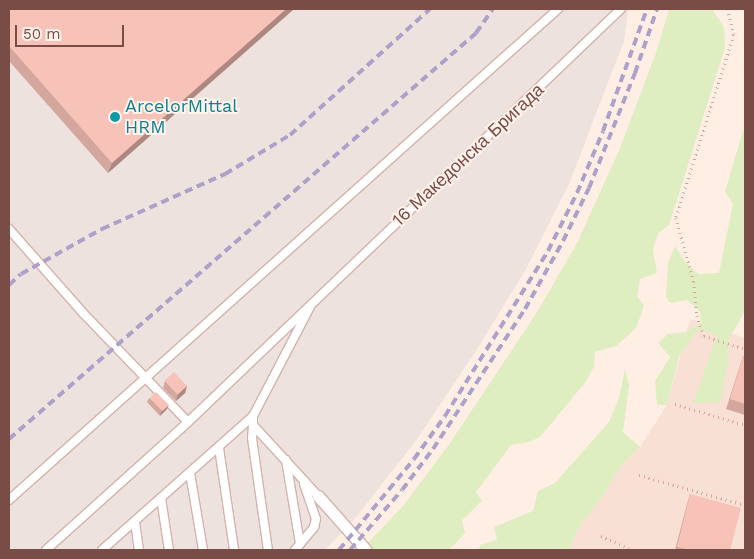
<!DOCTYPE html>
<html>
<head>
<meta charset="utf-8">
<style>
  body { margin:0 }
  #map { position:relative; width:754px; height:559px; overflow:hidden; background:#feeee4; font-family:"Work Sans",sans-serif }
  div>[style] { position:absolute }
  [style*='--x'] { left:calc(var(--x)*1px); top:calc(var(--y)*1px); width:calc(var(--w)*1px); rotate:calc(var(--a)*1deg) }
  .residential>* { inset:0; background:#f9e0d4 }
  .industrial>* { inset:0; background:#eee2df }
  .green>* { inset:0; background:#deeec0 }
  .path>* { height:2.5px; margin-top:-1.25px; transform-origin:0; background:repeating-linear-gradient(90deg,#dca59b 0 1px,transparent 0 5px) }
  .roads { filter:drop-shadow(1px 0 #d4b3ab) drop-shadow(-1px 0 #d4b3ab) drop-shadow(0 1px #d4b3ab) drop-shadow(0 -1px #d4b3ab) }
  .service>* { height:8px; margin:-4px; padding:0 4px; transform-origin:4px; border-radius:4px; background:#fff }
  .pedestrian>* { height:11px; margin:-5.5px; padding:0 5.5px; transform-origin:5.5px; border-radius:5.5px; background:#fff }
  .rail>* { height:4px; margin-top:-2px; transform-origin:0; background:repeating-linear-gradient(90deg,#ada1ca 0 8px,transparent 0 13px) }
  .wall>* { inset:0; background:#d4a79e }
  .shaded-wall>* { inset:0; background:#ad8881 }
  .building>* { inset:0; background:#f7c2b8; transform-origin:0 0 }
  .dots>* { width:14px; height:14px; translate:-50% -50%; box-sizing:border-box; border:2px solid #fff3ec; border-radius:50% }
  span { translate:-50% -50%; white-space:nowrap; text-align:center; line-height:1.15; -webkit-text-stroke:4px #fff3ec; paint-order:stroke }
  .culture-label { font-size:18px; color:#0d838f }
  .left { translate:0 -50%; text-align:left }
  .street-label { font-size:18px; color:#7a4c46 }
  .frame { position:absolute; inset:0; border:10px solid #7a4c46; pointer-events:none }
  .scale { position:absolute; left:15px; top:25px; width:109px; height:22px; box-sizing:border-box; border:2px solid #7a4c46; border-top:0; padding-left:6px; font-size:15px; line-height:18px; white-space:nowrap; color:#7a4c46; -webkit-text-stroke:4px #fff3ec; paint-order:stroke }
</style>
</head>
<body>
<div id="map">
  <div class="residential">
    <div style="clip-path:polygon(690px 319px,745px 338px,745px 550px,569px 550px,579px 527px,603px 496px,620px 467px,640px 447px,667px 405px)"></div>
  </div>
  <div class="industrial">
    <div style="clip-path:polygon(9px 9px,628px 9px,624px 41px,569px 184px,526px 269px,476px 351px,418px 438px,357px 516px,325px 550px,9px 550px)"></div>
  </div>
  <div class="green">
    <div style="clip-path:polygon(669px 9px,712px 9px,724px 27px,725px 48px,669px 225px,658px 233px,653px 250px,657px 273px,640px 279px,637px 296px,644px 306px,636px 328px,616px 346px,595px 352px,594px 367px,584px 384px,540px 437px,529px 442px,511px 445px,476px 492px,482px 501px,462px 520px,465px 533px,449px 550px,361px 550px,403px 506px,448px 446px,539px 309px,578px 241px,620px 148px,656px 53px)"></div>
    <div style="clip-path:polygon(745px 124px,745px 311px,728px 341px,728px 362px,720px 402px,693px 403px,717px 336px,699px 329px,679px 356px,667px 405px,657px 405px,655px 381px,670px 357px,658px 343px,668px 334px,686px 332px,701px 323px,700px 312px,687px 300px,670px 303px,666px 297px,668px 263px,675px 246px,685px 261px,698px 274px,719px 273px,733px 204px,725px 192px)"></div>
    <div style="clip-path:polygon(625px 369px,629px 385px,623px 432px,640px 447px,620px 467px,603px 496px,579px 527px,569px 550px,479px 550px,480px 545px,497px 540px,494px 527px,533px 511px,538px 491px,555px 483px,609px 422px,619px 398px)"></div>
  </div>
  <div class="path">
    <div style="--x:728;--y:9;--w:27;--a:77"></div>
    <div style="--x:734;--y:35;--w:192;--a:107.6"></div>
    <div style="--x:676;--y:218;--w:66;--a:74.3"></div>
    <div style="--x:694;--y:282;--w:34;--a:85"></div>
    <div style="--x:697;--y:316;--w:21;--a:71"></div>
    <div style="--x:704;--y:336;--w:43;--a:17.6"></div>
    <div style="--x:675;--y:404;--w:73;--a:16.7"></div>
    <div style="--x:639;--y:475;--w:110;--a:15.8"></div>
    <div style="--x:601;--y:536;--w:35;--a:24"></div>
  </div>
  <div class="roads">
    <div class="service">
      <div style="--x:9;--y:229;--w:112;--a:48.6"></div>
      <div style="--x:83;--y:313;--w:151;--a:46.1"></div>
      <div style="--x:310;--y:307;--w:123;--a:117.6"></div>
      <div style="--x:253;--y:416;--w:9;--a:90"></div>
      <div style="--x:253;--y:425;--w:96;--a:47.5"></div>
      <div style="--x:253;--y:425;--w:13;--a:94"></div>
      <div style="--x:252;--y:438;--w:113;--a:81.9"></div>
      <div style="--x:219;--y:448;--w:103;--a:81.6"></div>
      <div style="--x:286;--y:460;--w:85;--a:80.5"></div>
      <div style="--x:190;--y:473;--w:78;--a:80.4"></div>
      <div style="--x:161;--y:498;--w:53;--a:81.3"></div>
      <div style="--x:9;--y:500;--w:737;--a:-41.81"></div>
      <div style="--x:135;--y:522;--w:28;--a:82"></div>
      <div style="--x:46;--y:550;--w:191;--a:-42"></div>
      <div style="--x:188;--y:422;--w:598;--a:-43.65"></div>
      <div style="--x:102;--y:550;--w:202;--a:-41.6"></div>
      <div style="--x:295;--y:550;--w:30;--a:-50"></div>
      <div style="--x:314;--y:527;--w:8;--a:-76"></div>
      <div style="--x:316;--y:519;--w:37;--a:-109"></div>
    </div>
    <div class="pedestrian">
      <div style="--x:318;--y:496;--w:72;--a:48.4"></div>
    </div>
  </div>
  <div class="rail">
    <div style="--x:9;--y:285;--w:16;--a:-43"></div>
    <div style="--x:21;--y:274;--w:93;--a:-29.1"></div>
    <div style="--x:102;--y:229;--w:135;--a:-24.1"></div>
    <div style="--x:225;--y:174;--w:76;--a:-31"></div>
    <div style="--x:290;--y:135;--w:188;--a:-42"></div>
    <div style="--x:9;--y:439;--w:619;--a:-41"></div>
    <div style="--x:476;--y:33;--w:29;--a:-55"></div>
    <div style="--x:339;--y:550;--w:118;--a:-50.5"></div>
    <div style="--x:414;--y:459;--w:53;--a:-54.2"></div>
    <div style="--x:445;--y:416;--w:195;--a:-58"></div>
    <div style="--x:548;--y:251;--w:65;--a:-63.4"></div>
    <div style="--x:577;--y:193;--w:67;--a:-67.2"></div>
    <div style="--x:603;--y:131;--w:130;--a:-70.2"></div>
    <div style="--x:350;--y:550;--w:79;--a:-49.1"></div>
    <div style="--x:402;--y:490;--w:51;--a:-52.9"></div>
    <div style="--x:433;--y:449;--w:168;--a:-56.7"></div>
    <div style="--x:525;--y:309;--w:78;--a:-60.8"></div>
    <div style="--x:563;--y:241;--w:59;--a:-63.9"></div>
    <div style="--x:589;--y:188;--w:124;--a:-68.2"></div>
    <div style="--x:635;--y:73;--w:68;--a:-71"></div>
  </div>
  <div class="wall">
    <div style="clip-path:polygon(9px 9px,294px 9px,108px 173px,9px 61px)"></div>
    <div style="clip-path:polygon(743px 356px,745px 357px,745px 415px,726px 409px)"></div>
    <div style="clip-path:polygon(165px 381px,187px 386px,185px 393px,176px 401px,163px 388px)"></div>
    <div style="clip-path:polygon(149px 398px,167px 409px,160px 416px,147px 402px)"></div>
    <div style="clip-path:polygon(690px 494px,730px 550px,675px 550px,687px 504px)"></div>
  </div>
  <div class="shaded-wall">
    <div style="clip-path:polygon(286px 9px,294px 9px,108px 173px,112px 163px)"></div>
    <div style="clip-path:polygon(187px 386px,185px 393px,176px 401px,178px 394px)"></div>
    <div style="clip-path:polygon(169px 405px,167px 409px,160px 416px,161px 412px)"></div>
  </div>
  <div class="building">
    <div style="clip-path:polygon(9px 9px,286px 9px,112px 163px,9px 46px)"></div>
    <div style="clip-path:polygon(743px 356px,745px 357px,745px 404px,730px 399px)"></div>
    <div style="left:174px;top:372px;width:19px;height:13px;rotate:47deg"></div>
    <div style="left:156px;top:392px;width:18px;height:9px;rotate:45deg"></div>
    <div style="clip-path:polygon(690px 494px,741px 508px,730px 550px,690px 550px,677px 547px)"></div>
  </div>
  <div class="dots">
    <div style="left:115px;top:117px;background:#0f9aa8"></div>
  </div>
  <div class="culture-label">
    <span class="left" style="left:125px;top:117px">ArcelorMittal<br>HRM</span>
  </div>
  <div class="street-label">
    <span style="left:468px;top:155px;rotate:-43deg">16 Македонска Бригада</span>
  </div>
  <div class="frame"></div>
  <div class="scale">50 m</div>
</div>
</body>
</html>
